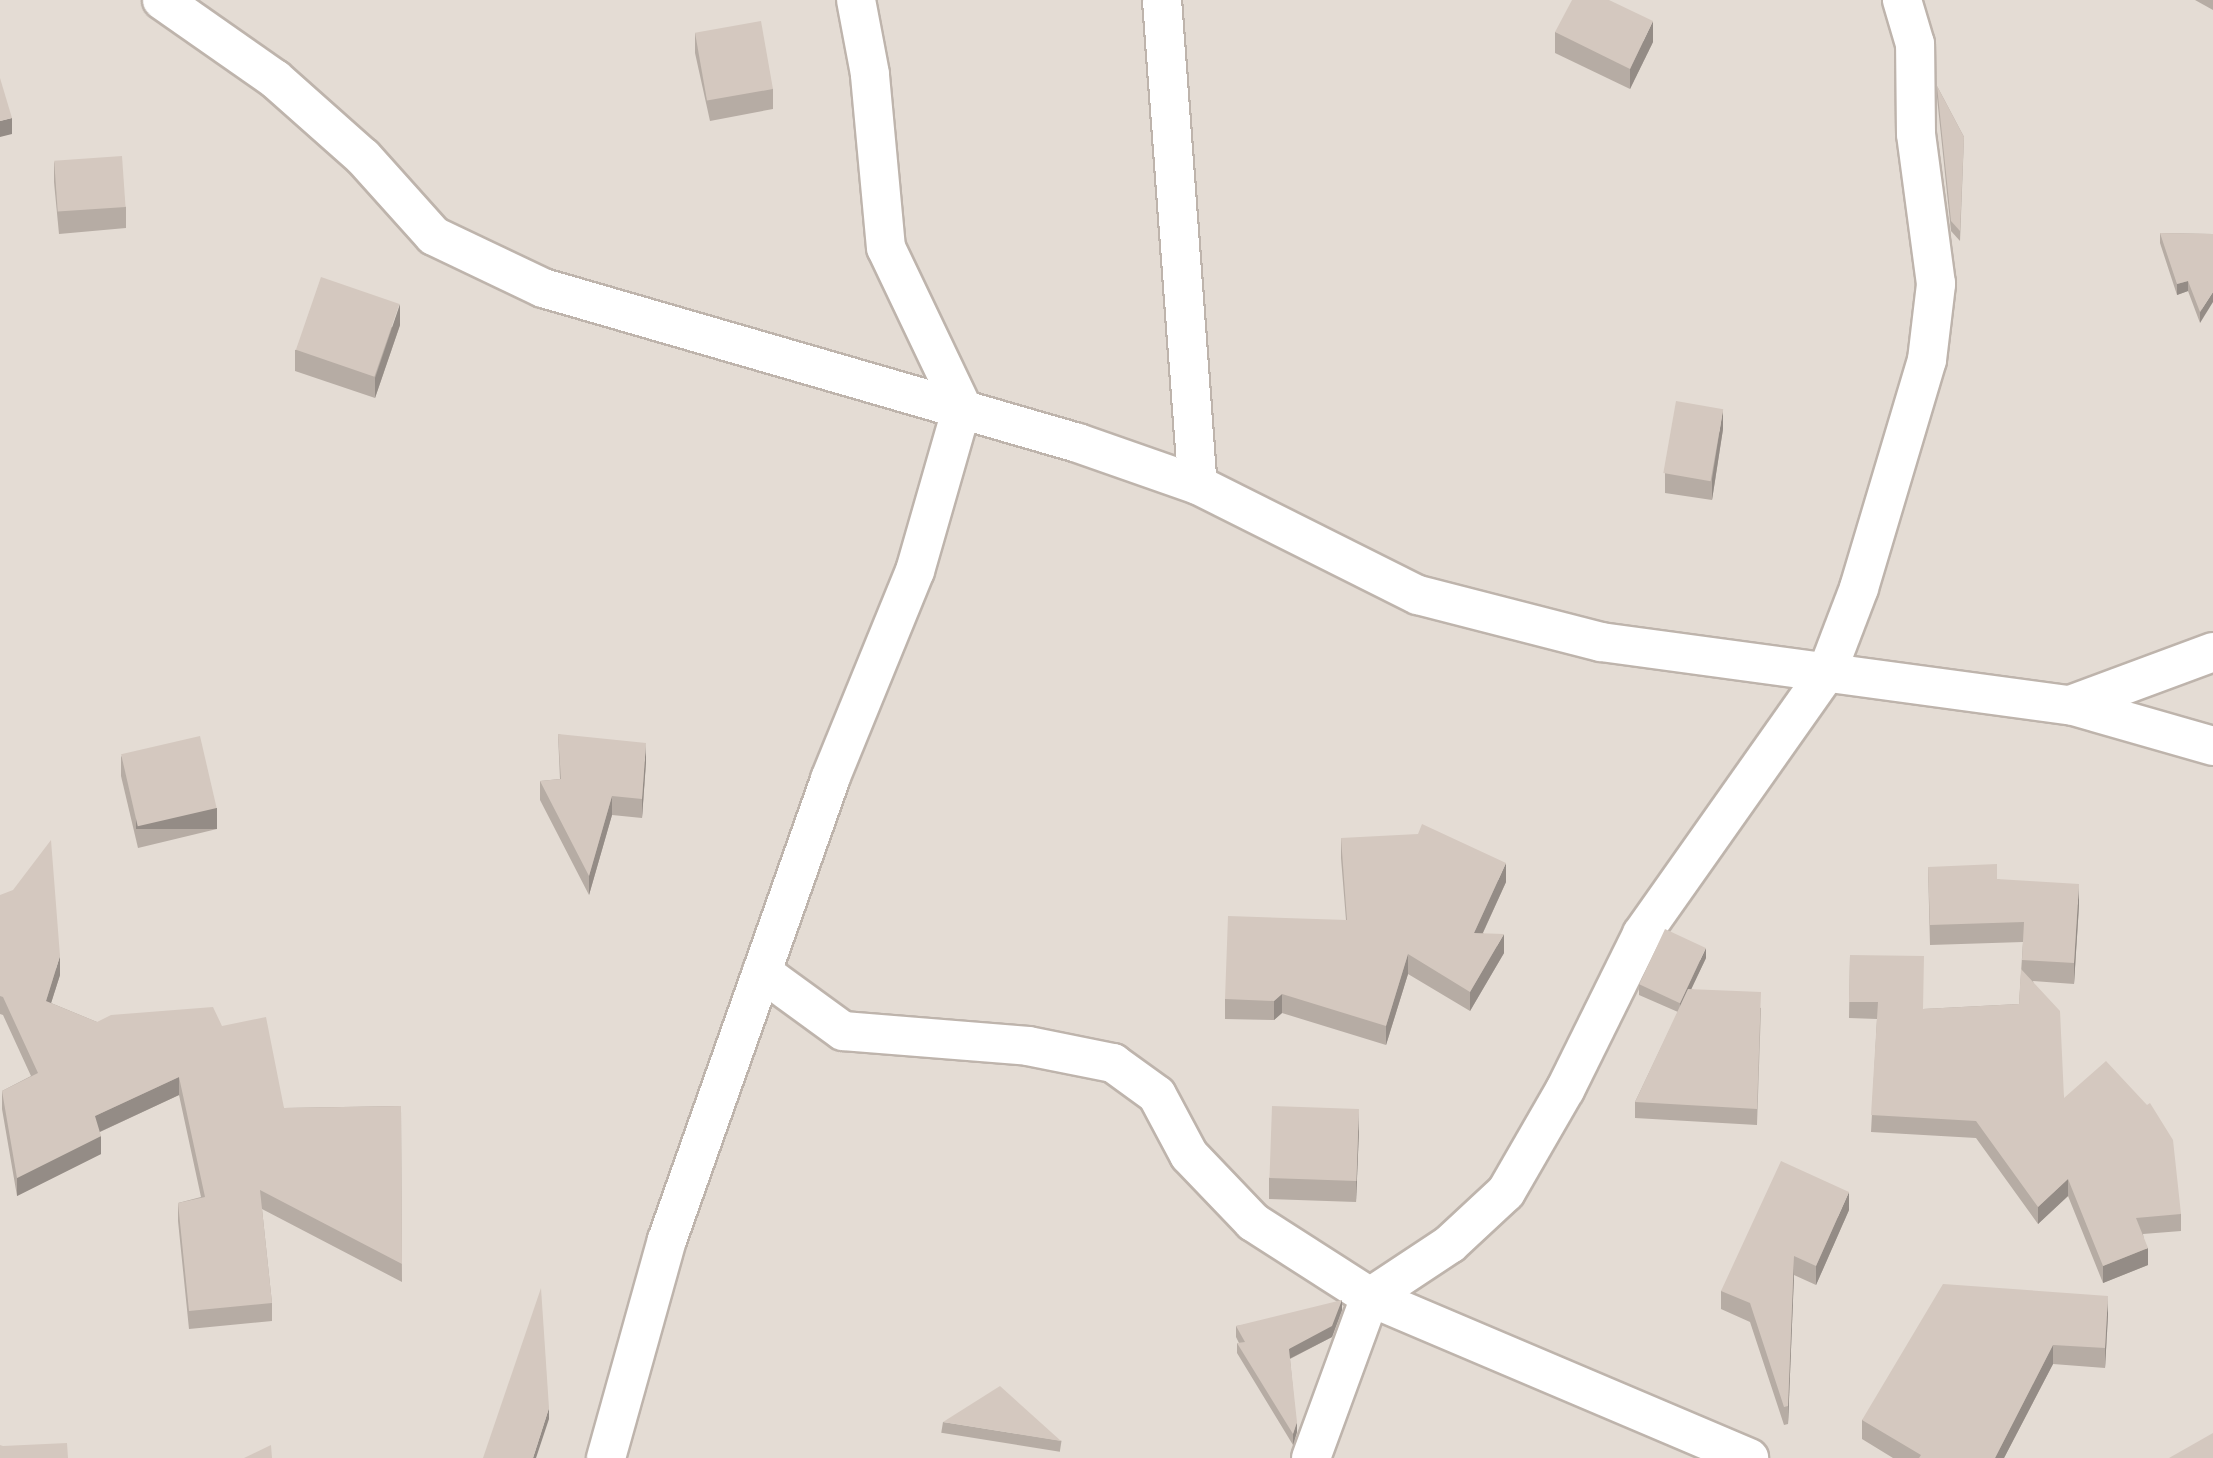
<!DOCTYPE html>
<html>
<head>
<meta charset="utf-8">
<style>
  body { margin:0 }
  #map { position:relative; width:2213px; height:1458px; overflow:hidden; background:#f1ebe5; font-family:Montserrat,sans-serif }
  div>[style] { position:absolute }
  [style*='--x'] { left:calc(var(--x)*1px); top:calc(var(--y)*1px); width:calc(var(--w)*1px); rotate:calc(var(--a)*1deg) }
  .residential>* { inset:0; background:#e4dcd4; transform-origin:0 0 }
  .roads { filter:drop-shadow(2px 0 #beb4ac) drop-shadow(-2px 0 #beb4ac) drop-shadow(0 2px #beb4ac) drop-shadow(0 -2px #beb4ac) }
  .minor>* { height:38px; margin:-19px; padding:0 19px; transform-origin:19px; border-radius:19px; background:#fff }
  .wall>* { inset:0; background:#b6aca4; transform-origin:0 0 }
  .shaded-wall>* { inset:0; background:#948c86; transform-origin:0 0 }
  .building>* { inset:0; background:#d4c8bf; transform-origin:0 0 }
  span { translate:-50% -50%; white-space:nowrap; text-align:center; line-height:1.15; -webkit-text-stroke:5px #fff; paint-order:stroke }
</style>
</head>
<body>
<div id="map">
  <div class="residential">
    <div style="left:0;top:0;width:2213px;height:1458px"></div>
  </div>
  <div class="roads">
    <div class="minor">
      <div style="--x:162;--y:0;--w:138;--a:35"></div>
      <div style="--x:275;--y:79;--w:118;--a:41.6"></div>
      <div style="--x:363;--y:157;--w:106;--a:48.1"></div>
      <div style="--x:434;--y:236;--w:121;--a:25.5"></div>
      <div style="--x:543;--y:288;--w:557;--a:16.16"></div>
      <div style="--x:1078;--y:443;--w:127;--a:19.3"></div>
      <div style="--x:1198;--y:485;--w:246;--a:26.6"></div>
      <div style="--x:1418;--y:595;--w:189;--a:14.4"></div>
      <div style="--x:1601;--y:642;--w:473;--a:7.7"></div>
      <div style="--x:2070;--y:705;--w:153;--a:-20.3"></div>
      <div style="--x:1162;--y:0;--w:486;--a:85.8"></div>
      <div style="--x:2070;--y:705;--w:149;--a:16"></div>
      <div style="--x:762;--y:972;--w:100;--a:36.1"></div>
      <div style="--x:843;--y:1031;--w:186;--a:4.6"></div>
      <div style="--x:1028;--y:1046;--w:87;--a:11.3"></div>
      <div style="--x:1113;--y:1063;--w:54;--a:36"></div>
      <div style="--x:1157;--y:1095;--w:68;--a:61.9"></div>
      <div style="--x:1189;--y:1155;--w:93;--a:46.3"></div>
      <div style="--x:1253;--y:1222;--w:139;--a:32.7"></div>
      <div style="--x:1370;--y:1297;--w:412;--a:23"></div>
      <div style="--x:606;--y:1458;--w:226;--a:-74.4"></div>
      <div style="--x:667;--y:1240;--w:489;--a:-70.5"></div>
      <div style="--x:830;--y:779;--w:225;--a:-67.8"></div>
      <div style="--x:915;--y:571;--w:171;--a:-74"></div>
      <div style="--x:962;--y:407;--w:176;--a:-115.5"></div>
      <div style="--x:886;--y:248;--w:175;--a:-95.3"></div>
      <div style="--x:870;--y:74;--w:75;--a:-100.7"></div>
      <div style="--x:1311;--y:1458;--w:171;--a:-69.9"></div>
      <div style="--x:1370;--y:1297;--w:96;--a:-33.5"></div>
      <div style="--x:1450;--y:1244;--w:76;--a:-42.9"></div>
      <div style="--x:1506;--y:1192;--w:118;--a:-60"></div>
      <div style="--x:1565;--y:1090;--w:174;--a:-63.7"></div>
      <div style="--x:1642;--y:934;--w:321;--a:-54.8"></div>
      <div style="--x:1827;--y:672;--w:90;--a:-69.1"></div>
      <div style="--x:1859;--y:588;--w:238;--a:-73.4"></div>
      <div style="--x:1927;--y:360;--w:77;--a:-83.2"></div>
      <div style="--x:1936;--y:284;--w:151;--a:-97.6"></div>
      <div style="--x:1916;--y:134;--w:90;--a:-90.6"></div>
      <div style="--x:1915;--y:44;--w:46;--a:-106.5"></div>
    </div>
  </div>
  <div class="wall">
    <div style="clip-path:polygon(2195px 0,2213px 0,2213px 10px)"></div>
    <div style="clip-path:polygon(1555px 32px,1653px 42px,1630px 89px,1555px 53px)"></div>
    <div style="clip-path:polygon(695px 33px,773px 89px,773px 109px,710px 121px,695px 53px)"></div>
    <div style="clip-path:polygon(1937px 86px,1964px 137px,1960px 241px,1951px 231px,1937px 97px)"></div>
    <div style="clip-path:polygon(54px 162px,126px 207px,126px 228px,59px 234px,54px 182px)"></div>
    <div style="clip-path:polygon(2160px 233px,2213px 234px,2200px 323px,2188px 291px,2177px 295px,2160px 243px)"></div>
    <div style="clip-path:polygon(400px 325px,375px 398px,295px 371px,295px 350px)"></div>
    <div style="clip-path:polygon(1723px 429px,1712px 500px,1665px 493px,1665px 473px)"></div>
    <div style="clip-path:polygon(558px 734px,646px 762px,642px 818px,612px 815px,589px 895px,540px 800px,540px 781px,560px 779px)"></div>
    <div style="clip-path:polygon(121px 756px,217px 829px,138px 848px,121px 776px)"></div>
    <div style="clip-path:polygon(1341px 838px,1506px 882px,1483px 933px,1504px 953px,1470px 1011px,1408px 974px,1386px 1045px,1282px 1013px,1274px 1020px,1225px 1019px,1225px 999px,1346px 920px,1341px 858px)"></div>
    <div style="clip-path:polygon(1928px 867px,1997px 879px,2079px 905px,2074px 984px,2033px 981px,2064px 1098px,2181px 1214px,2181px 1231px,2143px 1234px,2148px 1265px,2103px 1283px,2068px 1196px,2038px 1224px,1976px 1138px,1871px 1132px,1877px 1019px,1849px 1018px,1850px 955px,1923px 1009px,2019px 1004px,2023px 942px,1930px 945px)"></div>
    <div style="clip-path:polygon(0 895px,60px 975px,51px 1003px,97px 1022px,222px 1026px,284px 1108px,401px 1106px,402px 1282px,262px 1209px,272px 1303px,272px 1321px,189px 1329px,178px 1221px,178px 1203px,201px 1197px,179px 1095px,100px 1132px,101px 1154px,17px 1196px,2px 1109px,2px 1091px,31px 1076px,3px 1015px,0 1014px)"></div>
    <div style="clip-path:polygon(1706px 958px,1691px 989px,1761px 1008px,1757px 1125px,1635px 1118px,1635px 1102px,1678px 1012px,1639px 995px,1639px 984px)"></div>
    <div style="clip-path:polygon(1359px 1130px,1356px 1202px,1269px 1199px,1269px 1178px)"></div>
    <div style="clip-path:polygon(1849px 1210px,1816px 1285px,1794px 1275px,1788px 1424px,1784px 1425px,1750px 1322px,1721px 1309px,1721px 1291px)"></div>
    <div style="clip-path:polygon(1342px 1310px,1332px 1337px,1290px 1359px,1297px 1432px,1293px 1445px,1237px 1353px,1237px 1343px,1239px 1343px,1236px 1337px,1236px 1326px)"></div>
    <div style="clip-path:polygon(2108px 1315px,2105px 1368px,2053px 1364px,2004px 1458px,1893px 1458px,1862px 1439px,1862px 1420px)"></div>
    <div style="left:943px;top:1422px;width:120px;height:11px;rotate:9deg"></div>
  </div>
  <div class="shaded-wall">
    <div style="clip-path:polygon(1653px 21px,1653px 42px,1630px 89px,1630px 69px)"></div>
    <div style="clip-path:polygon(12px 118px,12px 134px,0 137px,0 121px)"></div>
    <div style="clip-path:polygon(2188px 281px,2188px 291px,2177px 295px,2177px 284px)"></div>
    <div style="clip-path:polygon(2213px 292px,2213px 302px,2200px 323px,2200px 312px)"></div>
    <div style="clip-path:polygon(400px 304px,400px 325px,375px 398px,375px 378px)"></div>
    <div style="clip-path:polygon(1723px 409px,1723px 429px,1712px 500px,1712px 479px)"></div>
    <div style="clip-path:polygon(646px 743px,646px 762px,642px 818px,642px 799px)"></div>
    <div style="clip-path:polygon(612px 796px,612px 815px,589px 895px,589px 876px)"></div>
    <div style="left:217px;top:808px;width:21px;height:81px;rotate:90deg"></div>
    <div style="clip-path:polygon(1506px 863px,1506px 882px,1474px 952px,1474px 933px)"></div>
    <div style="clip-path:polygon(2079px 884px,2079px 905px,2074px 984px,2074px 963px)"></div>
    <div style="clip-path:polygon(1504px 934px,1504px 953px,1470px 1011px,1470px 992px)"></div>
    <div style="clip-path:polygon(1706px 948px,1706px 958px,1680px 1013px,1680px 1003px)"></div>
    <div style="clip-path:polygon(1408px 954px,1408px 974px,1386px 1045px,1386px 1026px)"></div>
    <div style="clip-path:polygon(60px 956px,60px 975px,46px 1019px,46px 1001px)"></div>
    <div style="clip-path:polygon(1282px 994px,1282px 1013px,1274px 1020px,1274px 1001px)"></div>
    <div style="clip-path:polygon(179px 1077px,179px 1095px,95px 1134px,95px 1116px)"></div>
    <div style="clip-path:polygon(1359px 1109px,1359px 1130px,1356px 1202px,1356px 1181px)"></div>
    <div style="clip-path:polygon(101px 1136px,101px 1154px,17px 1196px,17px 1178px)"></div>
    <div style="clip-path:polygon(2068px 1179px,2068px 1196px,2038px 1224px,2038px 1207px)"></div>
    <div style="clip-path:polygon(1849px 1192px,1849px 1210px,1816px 1285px,1816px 1266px)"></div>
    <div style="clip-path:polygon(2148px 1248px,2148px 1265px,2103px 1283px,2103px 1266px)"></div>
    <div style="clip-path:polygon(1794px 1256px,1794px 1275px,1788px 1424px,1788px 1406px)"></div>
    <div style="clip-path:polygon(2108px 1296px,2108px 1315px,2105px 1368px,2105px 1348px)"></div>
    <div style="clip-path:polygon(1342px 1300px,1342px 1310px,1332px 1337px,1289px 1359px,1289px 1349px)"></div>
    <div style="clip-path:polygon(2053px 1345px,2053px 1364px,2004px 1458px,1995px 1458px)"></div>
    <div style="clip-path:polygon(549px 1408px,549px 1419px,536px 1458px,533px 1458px)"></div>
    <div style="clip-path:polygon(1297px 1422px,1297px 1432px,1293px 1445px,1293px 1434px)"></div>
  </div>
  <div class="building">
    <div style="clip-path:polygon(1572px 0,1609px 0,1653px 21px,1630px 69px,1555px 32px)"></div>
    <div style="left:761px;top:21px;width:69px;height:67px;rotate:80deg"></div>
    <div style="clip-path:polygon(0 78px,12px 118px,0 121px)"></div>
    <div style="clip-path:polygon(1937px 86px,1964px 137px,1960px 231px,1951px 221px)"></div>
    <div style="left:122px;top:156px;width:51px;height:68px;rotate:86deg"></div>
    <div style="clip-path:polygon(2160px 233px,2213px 234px,2213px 292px,2200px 312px,2188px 281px,2177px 284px)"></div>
    <div style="left:321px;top:277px;width:83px;height:77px;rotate:19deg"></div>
    <div style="left:1676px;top:401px;width:48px;height:73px;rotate:10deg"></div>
    <div style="clip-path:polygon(558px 734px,646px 743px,642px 799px,612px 796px,589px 876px,540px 781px,561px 779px)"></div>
    <div style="left:200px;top:736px;width:74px;height:81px;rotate:77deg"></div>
    <div style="clip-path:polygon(1422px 824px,1506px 863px,1474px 933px,1504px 934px,1470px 992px,1408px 954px,1386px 1026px,1282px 994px,1274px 1001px,1225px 999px,1228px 916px,1347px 920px,1341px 838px,1418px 834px)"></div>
    <div style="clip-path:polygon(51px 840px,60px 956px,46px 1001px,97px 1022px,111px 1015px,213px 1007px,222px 1026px,266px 1017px,284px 1108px,401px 1106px,402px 1264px,260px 1190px,272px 1303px,189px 1311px,178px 1203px,205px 1197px,179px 1077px,95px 1116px,101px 1136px,17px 1178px,2px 1091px,38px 1073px,3px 997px,0 996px,0 895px,13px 890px)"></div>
    <div style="clip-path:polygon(1997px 864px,1997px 879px,2079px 884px,2074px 963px,2022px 960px,2024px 922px,1930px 925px,1928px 867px)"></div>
    <div style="left:1665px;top:929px;width:45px;height:61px;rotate:25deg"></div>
    <div style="clip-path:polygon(1850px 955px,1924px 956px,1923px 1009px,2019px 1004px,2021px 969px,2060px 1011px,2064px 1098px,2106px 1061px,2147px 1105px,2150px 1103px,2173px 1140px,2181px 1214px,2136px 1218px,2148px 1248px,2103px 1266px,2068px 1179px,2038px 1207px,1976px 1121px,1871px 1115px,1878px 1002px,1849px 1002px)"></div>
    <div style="clip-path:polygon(1688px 989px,1761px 992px,1757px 1109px,1635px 1102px)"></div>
    <div style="left:1272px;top:1106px;width:87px;height:72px;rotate:2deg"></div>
    <div style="clip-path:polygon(1781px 1161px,1849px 1192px,1816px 1266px,1794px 1256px,1788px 1406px,1784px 1407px,1750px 1303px,1721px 1291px)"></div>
    <div style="clip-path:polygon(1943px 1284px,2108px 1296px,2105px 1348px,2053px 1345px,1995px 1458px,1919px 1458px,1921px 1455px,1862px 1420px)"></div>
    <div style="clip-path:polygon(541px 1288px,549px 1408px,533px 1458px,483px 1458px)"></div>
    <div style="clip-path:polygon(1342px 1300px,1332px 1326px,1289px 1349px,1297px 1422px,1293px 1434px,1237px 1343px,1245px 1342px,1236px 1326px)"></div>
    <div style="clip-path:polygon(1000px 1386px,1061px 1441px,943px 1422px)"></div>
    <div style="clip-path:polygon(2213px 1433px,2213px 1458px,2169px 1458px)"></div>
    <div style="clip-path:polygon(67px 1443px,68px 1458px,0 1458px,0 1445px,3px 1446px)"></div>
    <div style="clip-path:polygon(271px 1445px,272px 1458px,244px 1458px)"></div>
  </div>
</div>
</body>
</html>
